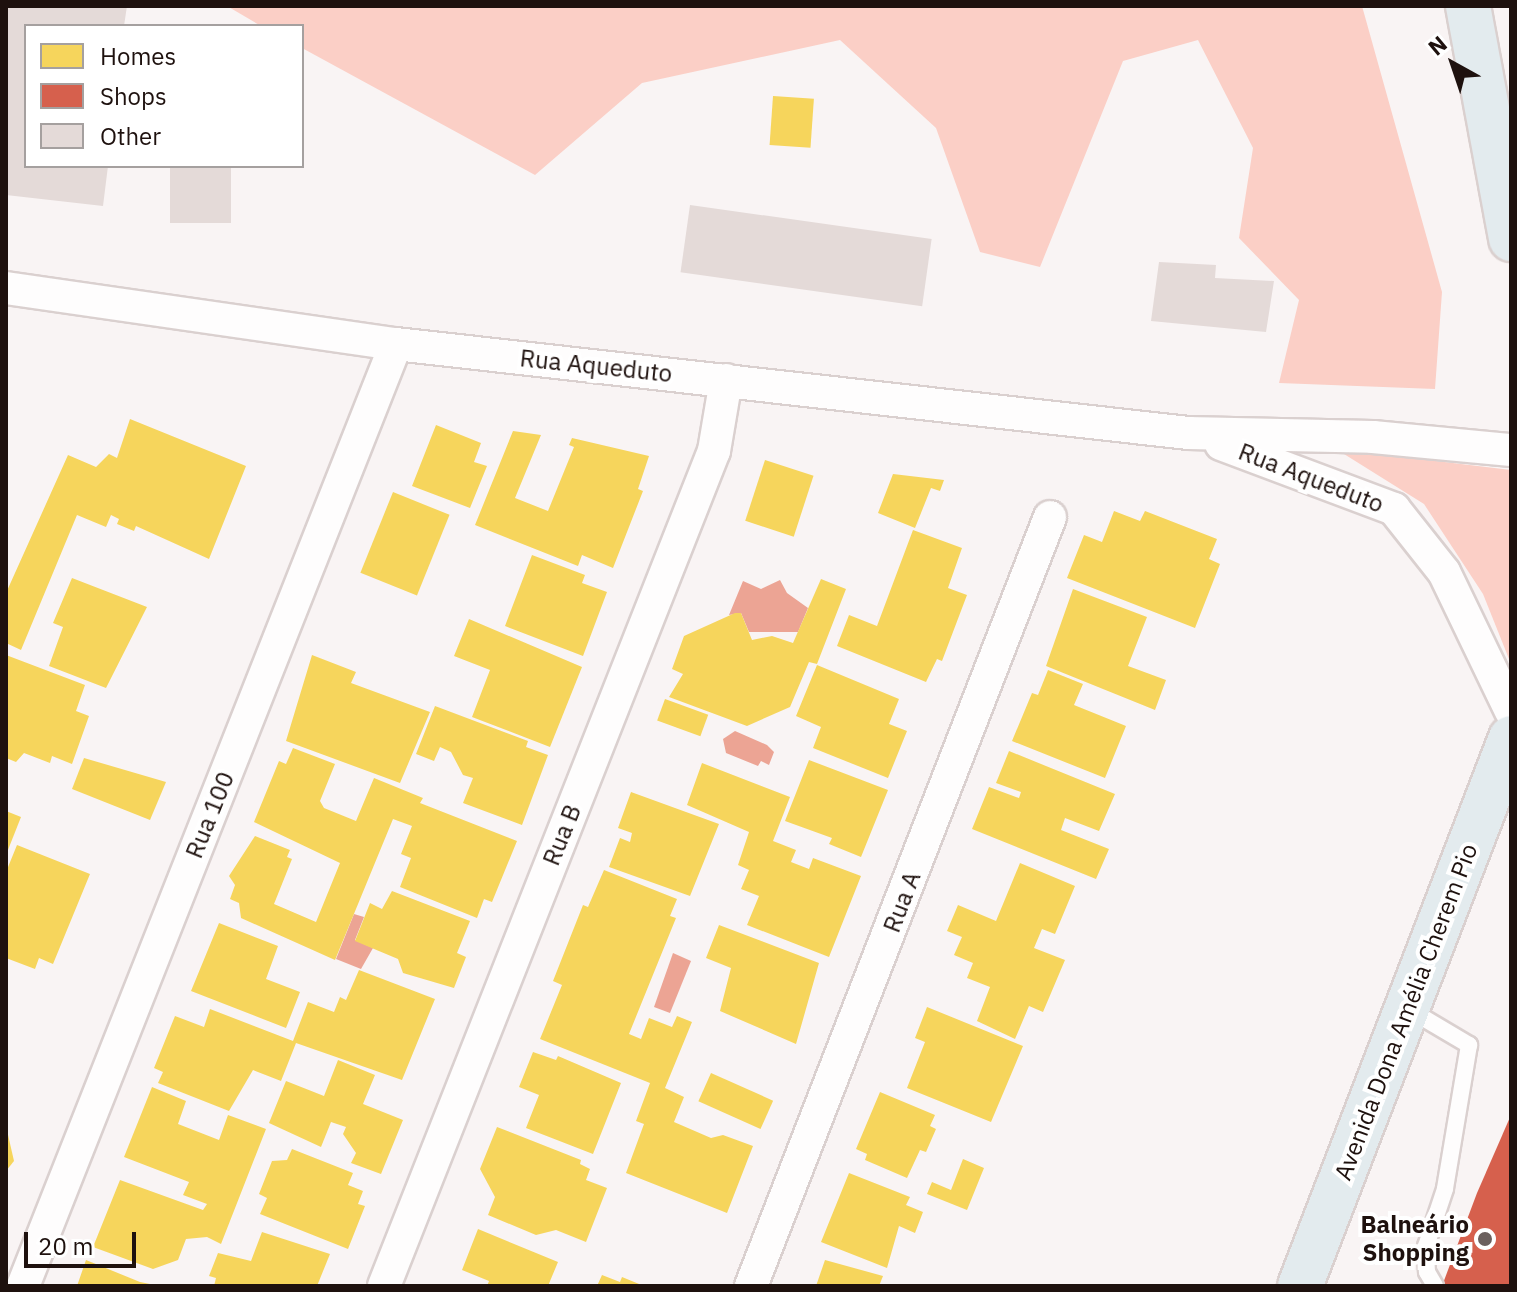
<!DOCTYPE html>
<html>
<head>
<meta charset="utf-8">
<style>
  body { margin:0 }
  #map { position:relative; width:1517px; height:1292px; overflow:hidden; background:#f9f4f4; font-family:"IBM Plex Sans",sans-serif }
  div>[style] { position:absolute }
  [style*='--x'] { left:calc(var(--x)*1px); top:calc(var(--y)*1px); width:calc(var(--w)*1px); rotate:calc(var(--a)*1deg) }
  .green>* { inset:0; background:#fbcfc6 }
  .water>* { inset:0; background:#eca494 }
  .homes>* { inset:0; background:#f6d55c; transform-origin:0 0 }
  .shops>* { inset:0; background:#d6604d }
  .building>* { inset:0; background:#e4dad8; transform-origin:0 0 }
  .roads { filter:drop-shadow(2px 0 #dad0cf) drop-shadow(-2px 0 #dad0cf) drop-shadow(0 2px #dad0cf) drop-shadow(0 -2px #dad0cf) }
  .service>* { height:16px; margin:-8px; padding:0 8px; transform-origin:8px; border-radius:8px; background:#fefdfd }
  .minor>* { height:32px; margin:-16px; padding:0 16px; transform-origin:16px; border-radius:16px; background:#fefdfd }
  .primary>* { height:44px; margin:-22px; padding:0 22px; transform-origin:22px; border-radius:22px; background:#e3ebee }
  .dots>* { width:22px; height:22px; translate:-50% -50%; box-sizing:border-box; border:4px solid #fff; border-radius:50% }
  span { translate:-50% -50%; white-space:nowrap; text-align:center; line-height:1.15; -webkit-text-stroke:8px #fff; paint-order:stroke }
  .street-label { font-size:24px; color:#1e110e }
  .poi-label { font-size:24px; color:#1e110e; font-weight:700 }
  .right { translate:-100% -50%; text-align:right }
  .frame { position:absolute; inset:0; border:8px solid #1e110e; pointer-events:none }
  .legend { position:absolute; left:24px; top:24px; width:280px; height:144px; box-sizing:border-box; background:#fff; border:2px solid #a5a09f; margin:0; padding:10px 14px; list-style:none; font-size:24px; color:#1e110e }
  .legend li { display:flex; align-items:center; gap:16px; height:40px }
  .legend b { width:40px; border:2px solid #a5a09f }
  .north { position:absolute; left:1413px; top:24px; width:80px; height:80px; -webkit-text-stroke:6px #fff; paint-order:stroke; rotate:320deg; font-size:22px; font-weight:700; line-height:32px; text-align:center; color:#1e110e }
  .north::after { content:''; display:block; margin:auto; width:28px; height:36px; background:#1e110e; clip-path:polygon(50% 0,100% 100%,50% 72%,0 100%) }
  .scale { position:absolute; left:24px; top:1232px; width:112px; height:36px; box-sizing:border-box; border:4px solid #1e110e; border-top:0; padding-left:10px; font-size:24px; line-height:28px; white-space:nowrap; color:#1e110e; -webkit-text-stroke:6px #fff; paint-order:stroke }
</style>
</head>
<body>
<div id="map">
  <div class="green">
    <div style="clip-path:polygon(227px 6px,1362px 6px,1442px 292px,1435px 389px,1279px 383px,1299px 300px,1239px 238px,1253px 148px,1198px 40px,1123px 61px,1040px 267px,980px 252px,936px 128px,840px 40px,642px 83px,535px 175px,302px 48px,302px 26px,261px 26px)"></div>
    <div style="clip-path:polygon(1336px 449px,1511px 470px,1511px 664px,1483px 594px,1424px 504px)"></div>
  </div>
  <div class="water">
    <div style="clip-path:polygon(780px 580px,787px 593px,808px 608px,798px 632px,749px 632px,741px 613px,729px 615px,743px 581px,761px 589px)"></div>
    <div style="clip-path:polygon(735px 731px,767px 745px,774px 752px,769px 765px,761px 761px,758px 766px,726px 753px,723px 739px)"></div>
    <div style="clip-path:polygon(354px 914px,364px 917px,355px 940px,373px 948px,361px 969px,336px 959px)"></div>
    <div style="clip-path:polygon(673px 953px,691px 961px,670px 1013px,654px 1007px)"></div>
  </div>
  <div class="homes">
    <div style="left:773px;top:96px;width:41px;height:49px;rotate:4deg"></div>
    <div style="clip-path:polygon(130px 419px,246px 466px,209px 559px,136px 526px,134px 531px,117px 524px,119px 519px,111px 515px,106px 527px,77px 515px,21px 650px,6px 643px,6px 593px,68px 455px,96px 467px,109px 454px,117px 458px)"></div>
    <div style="clip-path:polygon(436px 425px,481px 443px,474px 462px,487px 466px,470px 508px,412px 486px)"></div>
    <div style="clip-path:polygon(513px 431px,541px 435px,515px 498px,548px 511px,574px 447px,569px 445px,572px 438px,649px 456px,638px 489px,643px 491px,613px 568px,582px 555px,578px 566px,475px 525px)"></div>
    <div style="left:765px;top:460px;width:51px;height:64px;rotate:18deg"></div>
    <div style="clip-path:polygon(893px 474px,944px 480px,940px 491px,931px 488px,915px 528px,878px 513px)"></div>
    <div style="left:393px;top:492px;width:61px;height:87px;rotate:22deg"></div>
    <div style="clip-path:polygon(1114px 511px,1140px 521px,1145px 511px,1217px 539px,1209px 559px,1220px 564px,1195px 628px,1067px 578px,1084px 535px,1102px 542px)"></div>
    <div style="clip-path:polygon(913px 530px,962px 548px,948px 588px,967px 595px,942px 661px,937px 659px,926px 682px,837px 646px,849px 615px,877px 626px)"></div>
    <div style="clip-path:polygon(532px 555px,585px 575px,582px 583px,607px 592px,583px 656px,505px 626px)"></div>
    <div style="clip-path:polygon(72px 578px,147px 607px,106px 688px,49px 666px,63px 627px,53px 623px)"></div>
    <div style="clip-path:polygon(821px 579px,846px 589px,817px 664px,809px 662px,790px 707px,747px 726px,669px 697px,683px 674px,672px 669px,684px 636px,735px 613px,741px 613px,752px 640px,772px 636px,793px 643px)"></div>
    <div style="clip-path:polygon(1073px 589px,1147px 617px,1128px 666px,1166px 680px,1155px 710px,1046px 666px)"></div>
    <div style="clip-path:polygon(469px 619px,582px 667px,550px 747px,472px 717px,490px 670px,454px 656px)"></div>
    <div style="clip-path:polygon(6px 655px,85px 685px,76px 711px,89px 716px,72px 764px,52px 756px,50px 763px,24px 753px,16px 762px,6px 758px)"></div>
    <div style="clip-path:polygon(312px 655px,356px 672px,351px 683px,430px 712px,400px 783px,286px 741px)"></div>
    <div style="clip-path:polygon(817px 665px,899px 699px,889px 724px,907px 731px,888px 778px,813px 748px,821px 727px,796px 716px)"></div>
    <div style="clip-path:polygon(1048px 670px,1083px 684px,1074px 705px,1126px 726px,1105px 778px,1012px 741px,1032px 693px,1038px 695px)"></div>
    <div style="left:665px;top:699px;width:46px;height:23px;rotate:20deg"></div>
    <div style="clip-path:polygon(435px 706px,528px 741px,526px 747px,548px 755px,522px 825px,463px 803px,473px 778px,463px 775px,451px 752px,440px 747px,434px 761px,416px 754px)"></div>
    <div style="clip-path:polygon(293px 748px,335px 764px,320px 801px,324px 808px,356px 821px,374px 778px,423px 798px,420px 803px,517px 841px,492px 902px,484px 899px,477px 918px,400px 887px,411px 858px,401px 854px,412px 826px,393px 819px,335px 960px,241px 918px,239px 903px,230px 899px,235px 885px,229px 876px,255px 836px,290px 850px,287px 857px,292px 859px,274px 904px,316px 922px,340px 863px,254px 822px,279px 761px,286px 764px)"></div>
    <div style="clip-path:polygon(1009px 751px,1115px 794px,1099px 831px,1065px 818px,1061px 830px,1109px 849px,1096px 879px,972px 829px,989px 787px,1019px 798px,1021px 792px,996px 783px)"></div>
    <div style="clip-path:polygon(84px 758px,166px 782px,150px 820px,72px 789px)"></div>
    <div style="clip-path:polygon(809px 760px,888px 790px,861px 857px,829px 844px,832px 838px,785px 821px)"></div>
    <div style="clip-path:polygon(702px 763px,790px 797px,773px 841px,796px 850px,791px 862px,809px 869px,813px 858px,861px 876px,829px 957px,747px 925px,759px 896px,741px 889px,749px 870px,738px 865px,749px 832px,687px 805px)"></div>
    <div style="clip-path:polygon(631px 792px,719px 824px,690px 896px,609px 867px,620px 838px,630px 842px,632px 833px,618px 828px)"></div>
    <div style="clip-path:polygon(6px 811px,21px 817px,6px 855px)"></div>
    <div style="clip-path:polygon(17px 845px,90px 874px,53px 964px,39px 958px,35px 969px,6px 958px,6px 872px)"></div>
    <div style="clip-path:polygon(1020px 863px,1075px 886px,1055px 934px,1042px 929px,1034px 948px,1065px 960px,1043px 1012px,1029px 1006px,1015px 1039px,977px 1021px,990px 987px,967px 978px,973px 963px,954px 955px,962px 937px,947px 931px,958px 905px,996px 921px)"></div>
    <div style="clip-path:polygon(604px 870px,677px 899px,670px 916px,676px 918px,629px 1034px,641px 1039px,649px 1018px,672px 1027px,677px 1016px,692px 1022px,665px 1088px,684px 1097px,674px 1122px,711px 1138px,723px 1135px,753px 1146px,727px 1213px,626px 1173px,644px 1124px,636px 1121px,650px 1083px,540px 1039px,562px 985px,553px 981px,583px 905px,588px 907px)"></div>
    <div style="clip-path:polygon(392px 891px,470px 921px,457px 953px,466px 957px,454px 988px,403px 973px,398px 959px,355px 941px,370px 903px,382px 909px)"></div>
    <div style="clip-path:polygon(219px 923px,278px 946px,266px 979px,300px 992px,286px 1028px,191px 991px)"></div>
    <div style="clip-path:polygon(719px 925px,819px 963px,796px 1044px,720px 1011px,731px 968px,706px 958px)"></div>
    <div style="clip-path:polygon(359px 970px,435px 999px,402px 1080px,296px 1043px,281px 1081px,253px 1070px,229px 1111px,158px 1083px,163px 1072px,154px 1068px,175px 1016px,204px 1027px,210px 1009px,293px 1041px,308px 1002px,334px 1012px,340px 997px,346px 1000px)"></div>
    <div style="clip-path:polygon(927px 1007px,1023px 1046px,991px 1122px,907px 1088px,925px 1042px,915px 1038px)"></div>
    <div style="clip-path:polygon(533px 1052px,556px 1060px,558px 1056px,621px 1083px,593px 1154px,526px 1128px,539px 1095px,519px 1087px)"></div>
    <div style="clip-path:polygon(338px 1060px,375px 1075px,363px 1104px,403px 1120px,381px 1174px,351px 1163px,356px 1153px,343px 1134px,346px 1127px,331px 1122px,321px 1147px,269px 1123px,286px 1081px,324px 1096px)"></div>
    <div style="left:711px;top:1073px;width:68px;height:31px;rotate:24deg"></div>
    <div style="clip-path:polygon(152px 1087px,186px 1101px,178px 1124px,219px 1140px,228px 1115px,266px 1129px,221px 1244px,207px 1237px,186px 1239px,178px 1260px,153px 1269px,93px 1247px,120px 1180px,203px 1210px,207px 1204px,183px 1195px,189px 1182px,124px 1157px)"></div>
    <div style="clip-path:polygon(880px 1092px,935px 1115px,930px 1126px,936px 1129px,926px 1152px,920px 1150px,907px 1178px,865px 1160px,867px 1154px,856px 1149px)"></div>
    <div style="clip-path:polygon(6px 1126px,14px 1161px,6px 1171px)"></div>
    <div style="clip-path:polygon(497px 1127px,581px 1160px,580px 1164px,590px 1169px,586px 1180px,607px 1188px,586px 1242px,556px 1230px,536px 1235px,488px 1215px,495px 1197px,480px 1169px)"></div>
    <div style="clip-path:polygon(292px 1149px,353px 1173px,348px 1185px,363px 1191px,358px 1204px,365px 1206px,348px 1249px,260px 1214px,267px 1198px,259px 1194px,272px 1161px,287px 1160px)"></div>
    <div style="clip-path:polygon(963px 1159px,984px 1168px,967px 1210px,927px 1194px,932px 1182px,951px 1190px)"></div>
    <div style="clip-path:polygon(849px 1173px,910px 1197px,906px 1205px,923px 1212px,915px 1233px,899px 1226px,887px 1268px,821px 1242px)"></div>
    <div style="clip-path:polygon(478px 1229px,558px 1262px,548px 1286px,487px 1286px,489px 1281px,462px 1270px)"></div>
    <div style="clip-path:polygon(262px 1232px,330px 1254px,317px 1286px,214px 1286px,216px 1278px,209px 1276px,218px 1253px,251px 1261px)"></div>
    <div style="clip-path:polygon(86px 1260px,140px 1282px,160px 1286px,77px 1286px)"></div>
    <div style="clip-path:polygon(825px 1260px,883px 1276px,879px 1286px,816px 1286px)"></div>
    <div style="clip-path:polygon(602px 1275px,620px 1282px,622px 1277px,644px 1286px,597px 1286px)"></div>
  </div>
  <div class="shops">
    <div style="clip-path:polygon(1511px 1115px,1511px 1286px,1442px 1286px,1477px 1193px)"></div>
  </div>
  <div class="building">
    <div style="clip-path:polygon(7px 6px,127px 6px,124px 26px,26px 26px,26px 166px,108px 166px,103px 206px,6px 195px)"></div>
    <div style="left:170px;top:166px;width:61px;height:57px"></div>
    <div style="left:690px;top:205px;width:244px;height:68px;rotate:8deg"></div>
    <div style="clip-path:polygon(1159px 262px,1216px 265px,1215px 278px,1274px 281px,1266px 332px,1151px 321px)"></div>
  </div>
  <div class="roads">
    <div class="service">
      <div style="--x:1410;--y:1010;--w:69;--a:30.7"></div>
      <div style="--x:1469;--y:1045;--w:146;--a:99.5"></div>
      <div style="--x:1445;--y:1189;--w:60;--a:108.4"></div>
      <div style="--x:1426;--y:1246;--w:26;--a:88"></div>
      <div style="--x:1427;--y:1272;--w:16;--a:60"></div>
    </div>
    <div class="minor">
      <div style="--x:6;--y:288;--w:394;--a:8.2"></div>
      <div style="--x:396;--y:344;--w:797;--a:6.41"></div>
      <div style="--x:1188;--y:433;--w:185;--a:1.2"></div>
      <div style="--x:1373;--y:437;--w:139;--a:5.4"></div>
      <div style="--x:1221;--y:444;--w:185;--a:20.6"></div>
      <div style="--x:1394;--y:509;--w:80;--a:51.6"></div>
      <div style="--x:1444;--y:572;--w:154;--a:64.3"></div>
      <div style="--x:23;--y:1286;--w:1013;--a:-68.4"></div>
      <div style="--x:384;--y:1286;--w:898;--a:-68.44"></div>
      <div style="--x:714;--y:451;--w:72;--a:-80.4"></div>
      <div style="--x:751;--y:1286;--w:825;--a:-68.75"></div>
    </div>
    <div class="primary">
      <div style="--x:1468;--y:6;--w:237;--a:79.5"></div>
      <div style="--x:1300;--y:1286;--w:587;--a:-68.94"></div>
    </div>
  </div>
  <div class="dots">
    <div style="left:1485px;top:1239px;background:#6b605e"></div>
  </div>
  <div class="street-label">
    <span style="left:596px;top:366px;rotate:6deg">Rua Aqueduto</span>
    <span style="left:1311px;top:478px;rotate:21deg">Rua Aqueduto</span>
    <span style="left:210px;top:815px;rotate:-68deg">Rua 100</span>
    <span style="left:562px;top:835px;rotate:-68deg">Rua B</span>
    <span style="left:902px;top:902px;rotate:-69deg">Rua A</span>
    <span style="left:1406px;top:1012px;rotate:-69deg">Avenida Dona Amélia Cherem Pio</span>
  </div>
  <div class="poi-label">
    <span class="right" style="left:1469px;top:1239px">Balneário<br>Shopping</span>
  </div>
  <div class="frame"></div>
  <ul class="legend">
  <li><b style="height:22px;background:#f6d55c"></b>Homes</li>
  <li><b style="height:22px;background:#d6604d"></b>Shops</li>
  <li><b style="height:22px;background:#e4dad8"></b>Other</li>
  </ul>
  <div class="north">N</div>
  <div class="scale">20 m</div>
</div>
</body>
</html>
